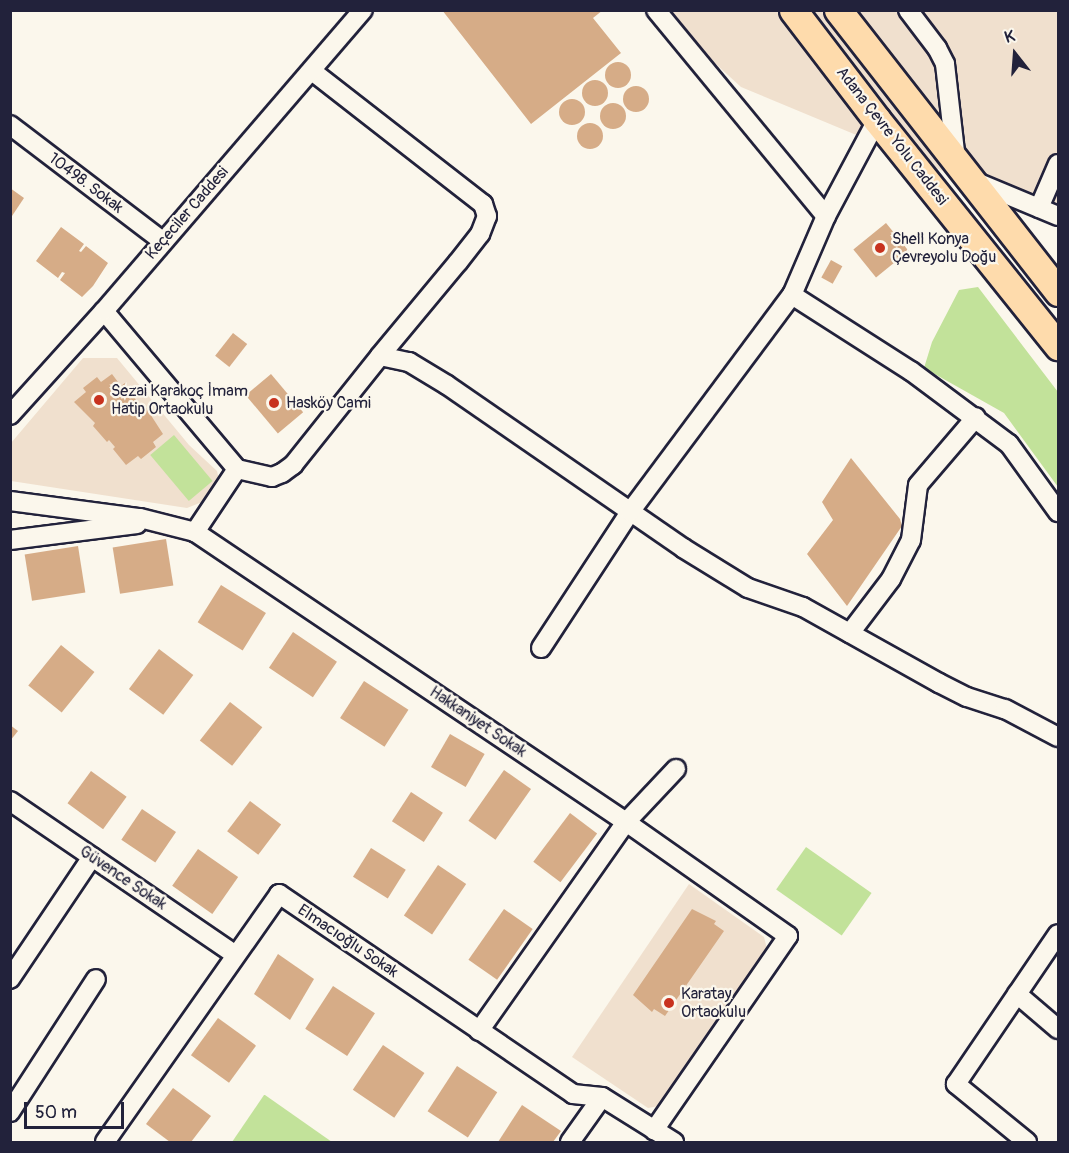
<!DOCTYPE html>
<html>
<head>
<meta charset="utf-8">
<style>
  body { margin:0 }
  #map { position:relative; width:1069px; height:1153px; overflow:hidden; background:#fbf7ec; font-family:Pangolin,sans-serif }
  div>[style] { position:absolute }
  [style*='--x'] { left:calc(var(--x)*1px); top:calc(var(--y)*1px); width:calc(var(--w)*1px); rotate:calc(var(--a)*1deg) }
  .built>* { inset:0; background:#f0e0ce }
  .green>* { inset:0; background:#c2e29a; transform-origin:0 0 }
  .building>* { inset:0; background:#d6ac87; transform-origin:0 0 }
  .round { border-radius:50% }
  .roads { filter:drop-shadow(2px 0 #22223b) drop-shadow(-2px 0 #22223b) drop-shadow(0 2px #22223b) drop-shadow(0 -2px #22223b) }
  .minor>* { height:18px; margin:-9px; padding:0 9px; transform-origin:9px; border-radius:9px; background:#fbf7ec }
  .highway>* { height:27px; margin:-13.5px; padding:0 13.5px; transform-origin:13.5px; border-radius:13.5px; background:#fedbac }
  .dots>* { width:16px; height:16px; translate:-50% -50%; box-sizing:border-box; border:3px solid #fbf7ec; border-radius:50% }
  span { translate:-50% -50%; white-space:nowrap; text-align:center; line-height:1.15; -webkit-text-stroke:4.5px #fbf7ec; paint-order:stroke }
  .street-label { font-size:16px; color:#22223b }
  .poi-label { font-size:16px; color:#22223b }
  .left { translate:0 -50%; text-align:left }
  .frame { position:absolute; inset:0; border:12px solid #22223b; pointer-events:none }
  .north { position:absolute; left:985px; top:24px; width:60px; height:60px; -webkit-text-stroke:4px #fbf7ec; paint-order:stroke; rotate:343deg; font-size:16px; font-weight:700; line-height:24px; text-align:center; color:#22223b }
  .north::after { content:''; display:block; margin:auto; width:21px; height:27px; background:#22223b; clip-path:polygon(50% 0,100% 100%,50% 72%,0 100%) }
  .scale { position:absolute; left:24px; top:1102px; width:100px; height:27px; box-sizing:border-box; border:3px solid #22223b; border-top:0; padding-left:8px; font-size:18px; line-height:21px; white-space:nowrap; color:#22223b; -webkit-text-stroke:4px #fbf7ec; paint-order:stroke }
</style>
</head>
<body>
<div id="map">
  <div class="built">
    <div style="clip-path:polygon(658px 11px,1058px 11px,1058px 219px,741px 87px)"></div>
    <div style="clip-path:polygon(83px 358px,117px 358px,189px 445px,217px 471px,219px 480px,202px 502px,187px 508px,11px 481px,11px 443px)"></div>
    <div style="clip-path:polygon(689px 884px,764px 937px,767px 949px,659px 1106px,648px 1108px,572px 1057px)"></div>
  </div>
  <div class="green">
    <div style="clip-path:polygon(978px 287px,1058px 392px,1058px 487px,1004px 413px,924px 368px,932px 342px,959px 290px)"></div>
    <div style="left:174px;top:435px;width:60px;height:31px;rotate:50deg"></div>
    <div style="left:806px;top:847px;width:80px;height:52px;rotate:35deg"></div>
    <div style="clip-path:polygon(264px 1095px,265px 1095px,332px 1142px,232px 1142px)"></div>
  </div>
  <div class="building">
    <div style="clip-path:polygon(442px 10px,603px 10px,593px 18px,621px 53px,531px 124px)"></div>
    <div class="round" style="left:605px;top:62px;width:26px;height:26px"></div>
    <div class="round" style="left:582px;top:80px;width:26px;height:26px"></div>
    <div class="round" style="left:623px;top:86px;width:26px;height:26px"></div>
    <div class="round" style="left:559px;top:99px;width:26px;height:26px"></div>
    <div class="round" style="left:600px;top:103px;width:26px;height:26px"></div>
    <div class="round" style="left:577px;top:123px;width:26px;height:26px"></div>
    <div style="clip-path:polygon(10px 188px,24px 198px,10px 219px)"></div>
    <div style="left:886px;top:223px;width:36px;height:42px;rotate:51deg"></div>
    <div style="clip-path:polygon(61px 227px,84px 244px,79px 251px,81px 252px,86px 246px,108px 263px,93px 286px,82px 297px,60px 280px,65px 273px,62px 272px,58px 278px,36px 261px)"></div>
    <div style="left:831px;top:260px;width:13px;height:20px;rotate:29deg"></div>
    <div style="left:233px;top:333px;width:18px;height:29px;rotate:38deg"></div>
    <div style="clip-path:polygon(112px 374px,121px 386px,125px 383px,142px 409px,145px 406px,163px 434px,153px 442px,156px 447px,141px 459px,138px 456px,126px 465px,113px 449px,115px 447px,109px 440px,107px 442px,93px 426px,95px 423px,74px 402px,86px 392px,83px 388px,97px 377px,101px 382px)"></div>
    <div style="left:271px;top:374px;width:50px;height:33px;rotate:50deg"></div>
    <div style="clip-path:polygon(851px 458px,900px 519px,902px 526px,847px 606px,807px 554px,833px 520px,822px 502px)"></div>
    <div style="left:166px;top:539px;width:47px;height:54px;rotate:81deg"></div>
    <div style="left:78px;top:546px;width:47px;height:54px;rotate:81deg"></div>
    <div style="left:221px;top:585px;width:53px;height:44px;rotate:32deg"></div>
    <div style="left:293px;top:632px;width:53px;height:43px;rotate:34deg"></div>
    <div style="left:61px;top:645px;width:43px;height:52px;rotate:39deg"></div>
    <div style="left:159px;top:649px;width:43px;height:50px;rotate:37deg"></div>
    <div style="left:364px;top:681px;width:53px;height:44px;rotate:33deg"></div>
    <div style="left:230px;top:702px;width:41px;height:49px;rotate:38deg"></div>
    <div style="clip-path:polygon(10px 725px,18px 731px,10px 741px)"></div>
    <div style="left:450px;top:734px;width:40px;height:38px;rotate:30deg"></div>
    <div style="left:504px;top:770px;width:33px;height:62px;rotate:35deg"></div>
    <div style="left:91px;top:771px;width:44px;height:40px;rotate:36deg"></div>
    <div style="left:411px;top:792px;width:38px;height:35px;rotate:33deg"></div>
    <div style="left:250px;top:801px;width:39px;height:38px;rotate:37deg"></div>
    <div style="left:142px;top:809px;width:41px;height:37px;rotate:34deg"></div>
    <div style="left:570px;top:813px;width:34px;height:61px;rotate:37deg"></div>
    <div style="left:371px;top:848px;width:41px;height:34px;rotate:32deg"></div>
    <div style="left:198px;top:849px;width:49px;height:45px;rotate:35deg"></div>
    <div style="left:438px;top:865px;width:34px;height:61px;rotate:34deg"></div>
    <div style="left:504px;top:909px;width:35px;height:62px;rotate:35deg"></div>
    <div style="clip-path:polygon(692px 909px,716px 921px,714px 924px,724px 931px,665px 1016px,654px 1009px,652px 1012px,633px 995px)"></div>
    <div style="clip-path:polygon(278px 954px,314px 979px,290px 1020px,254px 994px)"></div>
    <div style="left:333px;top:986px;width:50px;height:51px;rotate:33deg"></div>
    <div style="left:218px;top:1018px;width:47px;height:46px;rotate:36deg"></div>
    <div style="left:383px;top:1045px;width:50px;height:54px;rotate:34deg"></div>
    <div style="left:457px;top:1066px;width:48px;height:54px;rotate:33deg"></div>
    <div style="clip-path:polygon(173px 1088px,211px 1116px,191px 1142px,170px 1142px,146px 1124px)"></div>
    <div style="clip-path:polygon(522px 1105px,561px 1131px,553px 1142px,498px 1142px)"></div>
  </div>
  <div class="roads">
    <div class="minor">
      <div style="--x:656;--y:10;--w:267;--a:50.5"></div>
      <div style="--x:908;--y:10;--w:48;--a:52.7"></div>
      <div style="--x:937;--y:48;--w:18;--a:63"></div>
      <div style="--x:945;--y:64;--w:97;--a:83.5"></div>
      <div style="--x:312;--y:71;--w:217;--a:37.9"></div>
      <div style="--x:483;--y:204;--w:13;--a:72"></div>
      <div style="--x:487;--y:216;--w:19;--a:111"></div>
      <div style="--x:480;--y:234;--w:36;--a:128"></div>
      <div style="--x:458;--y:262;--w:122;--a:129.7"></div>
      <div style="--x:10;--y:125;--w:191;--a:37.3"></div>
      <div style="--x:974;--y:181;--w:91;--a:22.6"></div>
      <div style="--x:1039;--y:208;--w:48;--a:-66.6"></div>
      <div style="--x:792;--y:295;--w:141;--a:32.6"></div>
      <div style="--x:911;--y:371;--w:122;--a:36.7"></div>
      <div style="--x:1009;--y:444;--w:84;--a:54.2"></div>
      <div style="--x:104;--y:311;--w:207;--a:49.9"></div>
      <div style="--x:237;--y:469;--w:76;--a:123.7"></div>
      <div style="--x:10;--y:415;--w:140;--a:-47.9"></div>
      <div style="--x:104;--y:311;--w:397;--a:-49.3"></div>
      <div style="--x:237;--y:469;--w:36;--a:13"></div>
      <div style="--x:272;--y:477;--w:11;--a:-22"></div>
      <div style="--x:282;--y:473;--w:14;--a:-36"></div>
      <div style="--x:293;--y:465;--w:139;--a:-51.4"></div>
      <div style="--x:380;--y:356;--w:30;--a:12"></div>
      <div style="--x:409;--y:362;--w:44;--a:31.2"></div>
      <div style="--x:447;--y:385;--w:287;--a:34.6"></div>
      <div style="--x:683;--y:548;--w:76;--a:31.6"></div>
      <div style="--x:748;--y:588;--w:58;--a:19.1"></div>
      <div style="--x:803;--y:607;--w:156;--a:29.2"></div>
      <div style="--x:939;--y:683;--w:31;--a:27"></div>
      <div style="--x:967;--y:697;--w:40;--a:18"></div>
      <div style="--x:1005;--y:709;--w:60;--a:27.8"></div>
      <div style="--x:10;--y:501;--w:131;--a:7.5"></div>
      <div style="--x:140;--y:518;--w:57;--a:14.3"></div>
      <div style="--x:195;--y:532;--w:519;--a:33.93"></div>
      <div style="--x:626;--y:822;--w:198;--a:35.1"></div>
      <div style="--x:788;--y:936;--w:236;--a:124.6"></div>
      <div style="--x:10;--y:540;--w:128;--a:-7.2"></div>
      <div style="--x:850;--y:633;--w:68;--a:-52.8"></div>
      <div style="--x:891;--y:579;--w:44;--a:-62.9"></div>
      <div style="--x:911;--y:540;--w:55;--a:-82.7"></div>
      <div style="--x:918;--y:485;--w:89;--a:-49.5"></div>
      <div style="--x:541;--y:648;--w:163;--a:-56.8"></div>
      <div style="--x:630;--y:512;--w:271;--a:-53.3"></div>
      <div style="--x:792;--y:295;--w:86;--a:-66.7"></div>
      <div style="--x:826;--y:216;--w:109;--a:-62"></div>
      <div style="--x:10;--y:801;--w:273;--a:34.3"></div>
      <div style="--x:10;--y:979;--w:147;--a:-56.1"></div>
      <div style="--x:1017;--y:994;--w:54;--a:40.5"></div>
      <div style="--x:479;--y:1031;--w:256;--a:-54.9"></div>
      <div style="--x:626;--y:822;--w:73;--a:-46.7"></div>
      <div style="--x:10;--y:1112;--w:158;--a:-57.1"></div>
      <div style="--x:105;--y:1142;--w:303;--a:-54.9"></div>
      <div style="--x:279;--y:894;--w:356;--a:34.2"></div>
      <div style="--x:573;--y:1094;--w:29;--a:6"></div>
      <div style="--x:602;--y:1097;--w:85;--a:32"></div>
      <div style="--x:570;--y:1142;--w:55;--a:-54.6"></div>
      <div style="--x:1027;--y:1142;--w:92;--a:-140.8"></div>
      <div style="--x:956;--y:1084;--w:181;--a:-55.8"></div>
    </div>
    <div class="highway">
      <div style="--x:793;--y:10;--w:138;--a:52.6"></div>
      <div style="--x:877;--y:120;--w:290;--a:51.3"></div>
      <div style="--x:838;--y:10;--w:358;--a:52"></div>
    </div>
  </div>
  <div class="dots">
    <div style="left:880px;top:248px;background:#c8321e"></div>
    <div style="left:99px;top:400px;background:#c8321e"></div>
    <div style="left:274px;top:403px;background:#c8321e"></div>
    <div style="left:669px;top:1003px;background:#c8321e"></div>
  </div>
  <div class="street-label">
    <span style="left:892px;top:136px;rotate:52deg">Adana Çevre Yolu Caddesi</span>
    <span style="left:86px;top:183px;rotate:37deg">10498. Sokak</span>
    <span style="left:187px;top:213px;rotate:-49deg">Keçeciler Caddesi</span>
    <span style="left:478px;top:722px;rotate:34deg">Hakkaniyet Sokak</span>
    <span style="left:123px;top:878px;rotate:34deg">Güvence Sokak</span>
    <span style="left:348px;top:941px;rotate:34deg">Elmacıoğlu Sokak</span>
  </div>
  <div class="poi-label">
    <span class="left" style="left:892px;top:248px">Shell Konya<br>Çevreyolu Doğu</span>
    <span class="left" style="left:111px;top:400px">Sezai Karakoç İmam<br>Hatip Ortaokulu</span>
    <span class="left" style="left:286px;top:403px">Hasköy Cami</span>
    <span class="left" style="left:681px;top:1003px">Karatay<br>Ortaokulu</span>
  </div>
  <div class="frame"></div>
  <div class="north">K</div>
  <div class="scale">50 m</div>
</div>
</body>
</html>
